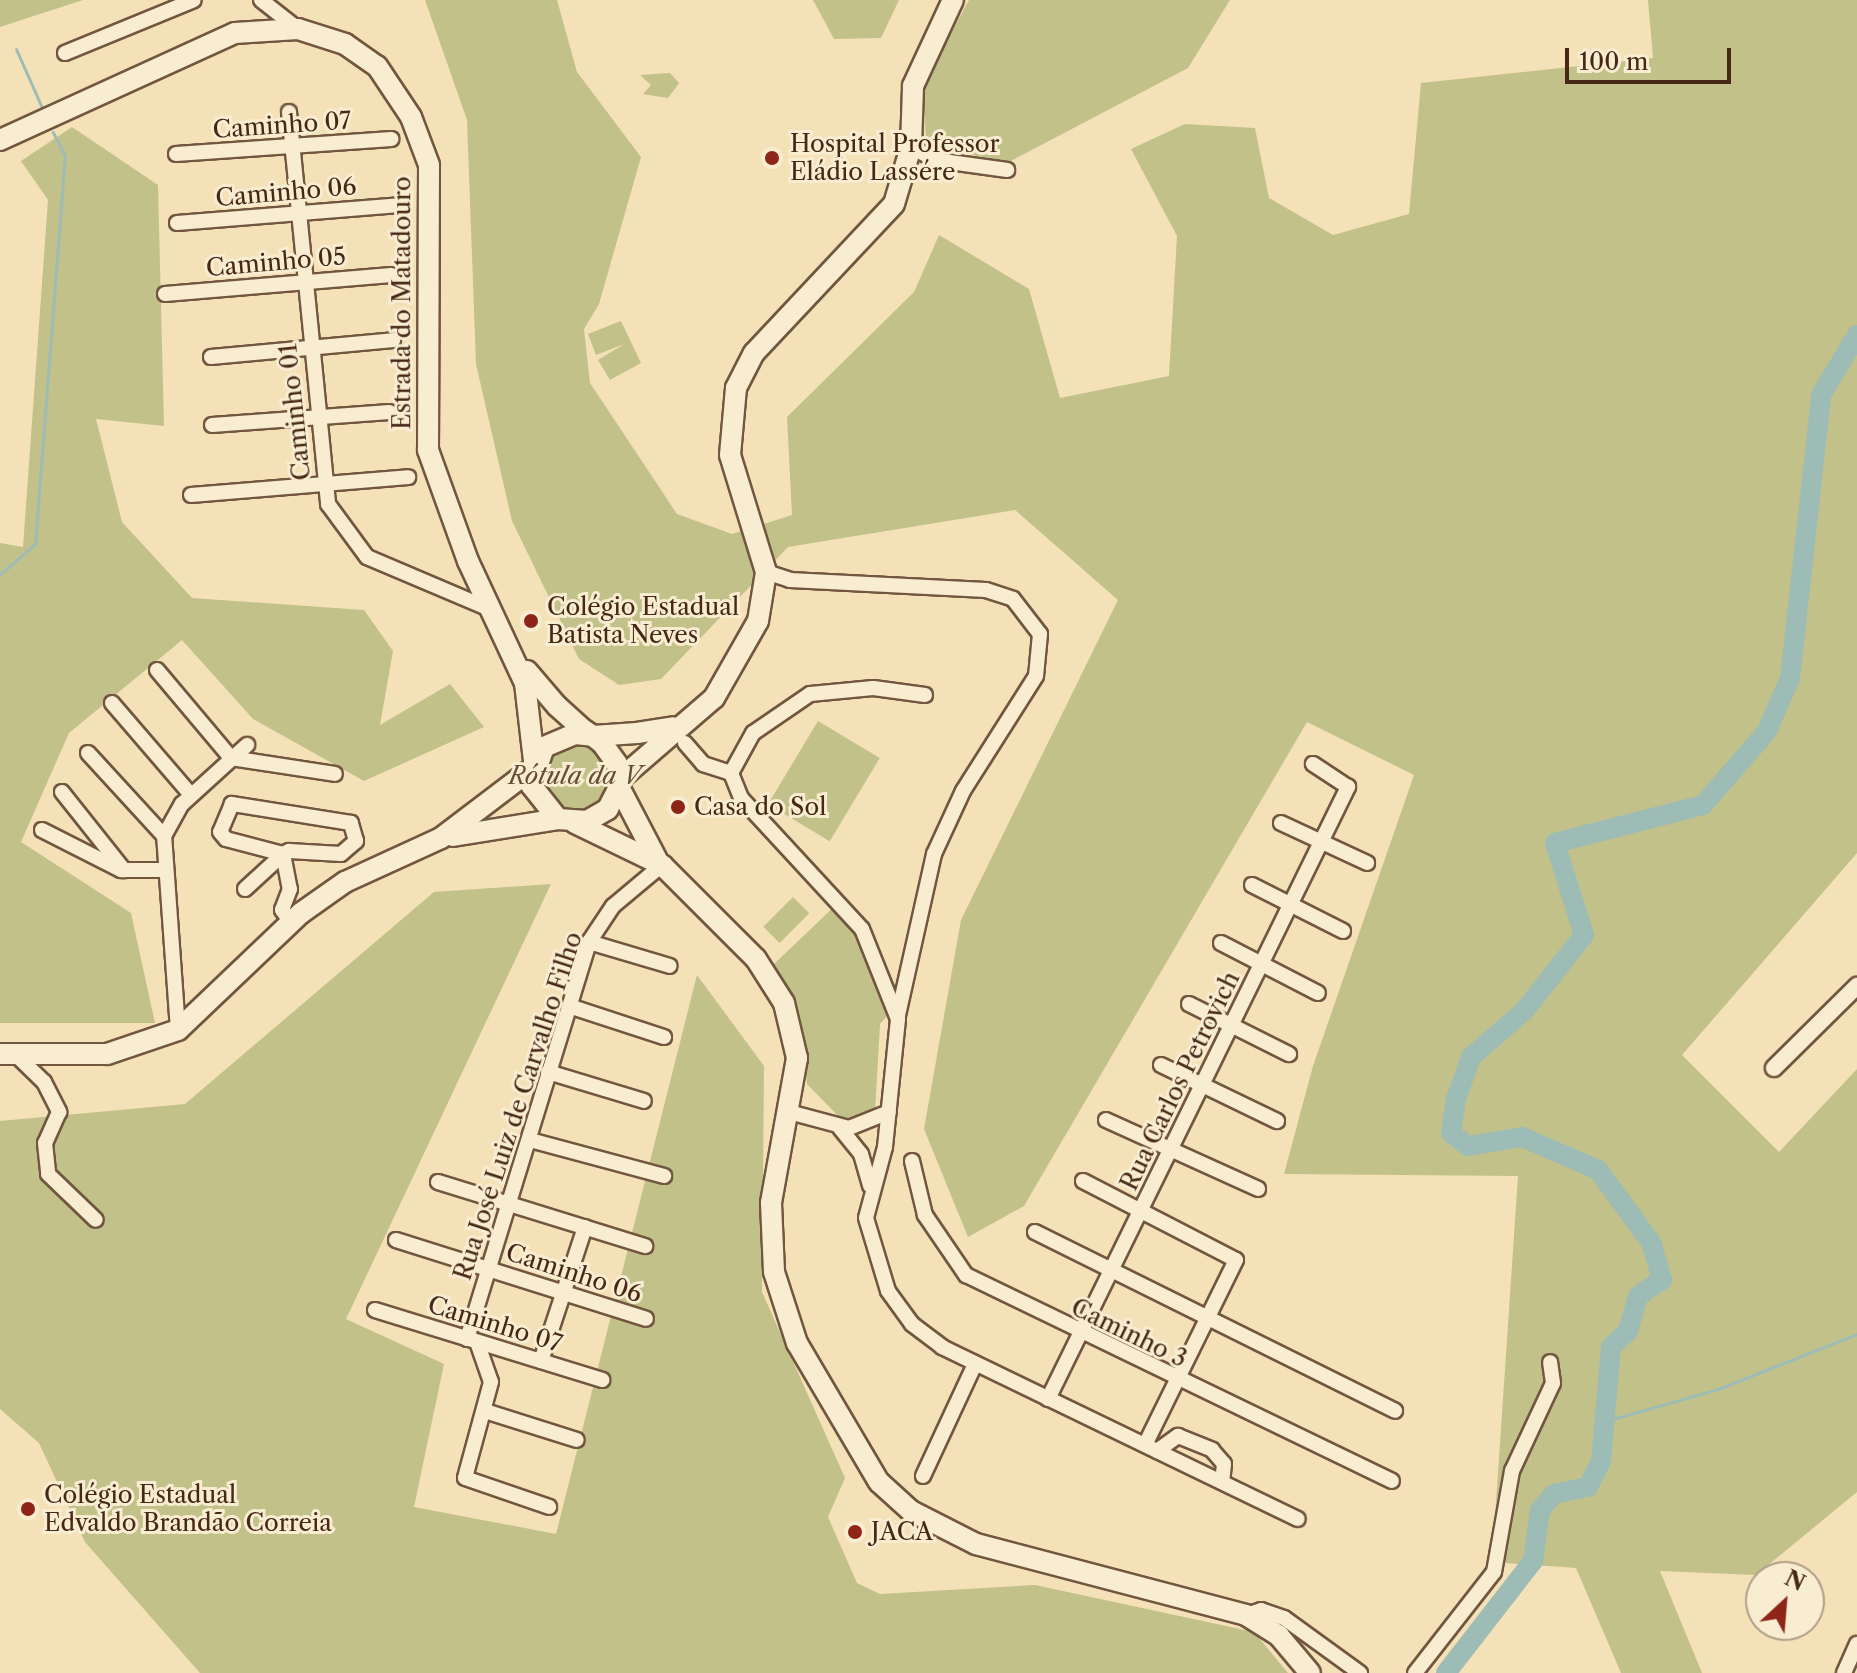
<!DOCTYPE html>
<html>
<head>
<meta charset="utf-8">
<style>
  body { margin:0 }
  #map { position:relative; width:1857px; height:1673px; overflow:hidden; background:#f4e1b8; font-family:"Libre Caslon Text",serif }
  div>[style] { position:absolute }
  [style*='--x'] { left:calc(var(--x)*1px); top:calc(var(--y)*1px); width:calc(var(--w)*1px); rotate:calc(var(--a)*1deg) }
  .green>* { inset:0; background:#c2c18a; transform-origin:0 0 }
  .round { border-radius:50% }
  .stream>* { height:3px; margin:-1.5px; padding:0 1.5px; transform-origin:1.5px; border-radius:1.5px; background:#9dbcb5 }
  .river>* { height:20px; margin:-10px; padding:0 10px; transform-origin:10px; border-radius:10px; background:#9dbcb5 }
  .roads { filter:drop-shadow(2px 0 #72563f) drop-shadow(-2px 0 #72563f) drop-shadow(0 2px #72563f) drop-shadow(0 -2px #72563f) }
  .minor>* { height:14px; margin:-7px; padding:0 7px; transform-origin:7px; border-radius:7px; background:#f8ecd1 }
  .tertiary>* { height:16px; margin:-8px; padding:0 8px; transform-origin:8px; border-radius:8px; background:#f8ecd1 }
  .secondary>* { height:20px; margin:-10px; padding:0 10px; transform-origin:10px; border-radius:10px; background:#f8ecd1 }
  .dots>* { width:22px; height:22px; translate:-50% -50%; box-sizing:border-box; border:4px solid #f8ecd1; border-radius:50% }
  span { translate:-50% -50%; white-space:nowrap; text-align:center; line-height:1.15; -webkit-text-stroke:6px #f8ecd1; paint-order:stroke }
  .street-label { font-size:24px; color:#472817 }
  .poi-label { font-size:24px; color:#472817 }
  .left { translate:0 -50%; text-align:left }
  .park-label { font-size:24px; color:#664e34; font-style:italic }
  .north { position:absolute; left:1745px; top:1561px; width:80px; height:80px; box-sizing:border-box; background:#f8ecd1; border:2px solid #b19e87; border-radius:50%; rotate:26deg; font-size:22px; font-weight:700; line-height:32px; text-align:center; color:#472817 }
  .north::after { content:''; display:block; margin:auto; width:28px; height:36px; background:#8f2418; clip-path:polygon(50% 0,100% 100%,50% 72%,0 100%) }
  .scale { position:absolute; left:1565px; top:48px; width:166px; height:36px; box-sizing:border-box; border:4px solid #472817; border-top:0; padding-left:10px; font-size:24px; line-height:28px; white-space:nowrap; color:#472817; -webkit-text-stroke:6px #f8ecd1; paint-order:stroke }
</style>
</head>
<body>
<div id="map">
  <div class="green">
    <div style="clip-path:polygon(0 0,83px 0,0 27px)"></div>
    <div style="clip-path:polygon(425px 0,557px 0,577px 72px,641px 157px,599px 304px,584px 329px,590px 383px,677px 514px,732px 534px,792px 515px,787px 417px,914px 292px,939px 235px,1029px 289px,1060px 398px,1169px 376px,1177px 236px,1131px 149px,1185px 124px,1255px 128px,1269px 198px,1333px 235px,1409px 214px,1421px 83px,1653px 58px,1648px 0,1857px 0,1857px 853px,1682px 1055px,1779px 1152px,1857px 1069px,1857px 1492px,1756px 1575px,1660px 1571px,1702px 1673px,1621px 1673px,1576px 1568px,1492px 1562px,1518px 1176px,1284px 1174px,1313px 1066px,1414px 775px,1307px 722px,1024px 1206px,968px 1237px,924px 1129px,961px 920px,1118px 600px,1015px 510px,788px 547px,661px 679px,619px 685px,579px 659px,512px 521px,476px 364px,467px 120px)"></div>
    <div style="clip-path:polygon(813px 0,899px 0,881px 38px,834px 39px)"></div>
    <div style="clip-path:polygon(969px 0,1230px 0,1188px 68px,1009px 162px,927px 146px,921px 88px)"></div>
    <div style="clip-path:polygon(670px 73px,679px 83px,668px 98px,643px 94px,651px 85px,640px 75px)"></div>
    <div style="clip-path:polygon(72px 127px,158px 185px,164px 426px,96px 419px,122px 522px,192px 598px,364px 610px,393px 651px,380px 725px,450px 684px,484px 727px,364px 781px,253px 719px,182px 640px,69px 733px,21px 842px,131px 913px,155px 1023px,0 1023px,0 543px,23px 547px,48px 200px,21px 161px)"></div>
    <div style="clip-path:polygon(621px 321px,641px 363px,610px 380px,598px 360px,624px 344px,596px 355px,588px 334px)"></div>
    <div style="left:818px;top:721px;width:72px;height:97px;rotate:31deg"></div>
    <div class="round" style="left:539px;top:740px;width:72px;height:72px"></div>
    <div style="clip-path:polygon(551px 884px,346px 1319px,444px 1364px,414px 1507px,556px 1534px,697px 975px,764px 1066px,762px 1292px,845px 1478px,828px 1517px,857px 1583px,880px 1594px,1035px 1585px,1254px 1632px,1288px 1673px,200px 1673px,85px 1542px,39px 1443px,0 1409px,0 1121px,185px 1104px,434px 892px)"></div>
    <div style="left:793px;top:897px;width:23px;height:42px;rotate:45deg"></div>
    <div style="clip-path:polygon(837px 904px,865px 948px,889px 1014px,880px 1024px,875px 1112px,843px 1121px,807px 1084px,801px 1030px,774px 964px)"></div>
  </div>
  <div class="stream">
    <div style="--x:16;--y:49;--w:67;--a:66.1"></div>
    <div style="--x:0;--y:574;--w:46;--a:-40.6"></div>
    <div style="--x:35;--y:544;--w:389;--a:-85.6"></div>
    <div style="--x:65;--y:156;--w:27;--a:-117"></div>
    <div style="--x:1602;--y:1422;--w:121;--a:-15.9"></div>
    <div style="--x:1718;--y:1389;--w:149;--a:-21.6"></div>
  </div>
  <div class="river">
    <div style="--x:1446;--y:1673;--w:142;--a:-52.2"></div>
    <div style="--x:1533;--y:1561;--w:51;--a:-82.2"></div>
    <div style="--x:1540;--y:1510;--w:21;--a:-49"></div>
    <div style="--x:1554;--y:1494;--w:35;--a:-12"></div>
    <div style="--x:1588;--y:1487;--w:29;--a:-63"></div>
    <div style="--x:1601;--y:1461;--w:114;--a:-85"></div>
    <div style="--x:1611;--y:1347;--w:23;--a:-43"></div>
    <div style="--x:1628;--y:1331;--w:36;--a:-74"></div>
    <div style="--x:1638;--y:1296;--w:29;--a:-34"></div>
    <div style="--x:1662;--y:1280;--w:37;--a:-106"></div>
    <div style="--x:1652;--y:1244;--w:92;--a:-126.1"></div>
    <div style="--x:1598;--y:1170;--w:83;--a:-156.5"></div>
    <div style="--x:1522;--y:1137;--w:55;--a:170.5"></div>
    <div style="--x:1468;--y:1146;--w:21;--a:-143"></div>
    <div style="--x:1451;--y:1133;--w:34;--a:-82"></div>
    <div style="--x:1456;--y:1099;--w:45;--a:-70.3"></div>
    <div style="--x:1471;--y:1057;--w:70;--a:-41"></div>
    <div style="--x:1524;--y:1011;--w:97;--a:-51.7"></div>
    <div style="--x:1584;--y:935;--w:96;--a:-107.5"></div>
    <div style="--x:1555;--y:843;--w:153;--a:-14.4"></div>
    <div style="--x:1703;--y:805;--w:98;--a:-49.1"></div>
    <div style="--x:1767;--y:731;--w:58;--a:-66.5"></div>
    <div style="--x:1790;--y:678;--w:285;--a:-83.7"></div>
    <div style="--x:1821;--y:395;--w:70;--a:-59"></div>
  </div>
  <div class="roads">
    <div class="minor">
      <div style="--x:261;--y:0;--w:47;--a:38.1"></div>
      <div style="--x:65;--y:53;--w:139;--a:-22.3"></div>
      <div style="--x:289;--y:112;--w:394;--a:84.3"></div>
      <div style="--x:328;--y:504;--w:66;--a:53.7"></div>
      <div style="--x:367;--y:557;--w:136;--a:23"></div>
      <div style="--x:911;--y:147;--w:27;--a:28"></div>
      <div style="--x:935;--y:160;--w:73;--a:7.9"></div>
      <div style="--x:176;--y:154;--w:216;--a:-4"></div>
      <div style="--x:177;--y:223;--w:223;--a:-4.6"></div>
      <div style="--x:165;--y:294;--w:227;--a:-4.8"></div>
      <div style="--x:211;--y:357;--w:183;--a:-5.3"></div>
      <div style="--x:212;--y:425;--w:178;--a:-4.2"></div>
      <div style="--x:191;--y:495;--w:218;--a:-4.7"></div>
      <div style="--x:766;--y:572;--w:25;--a:18"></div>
      <div style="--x:790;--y:580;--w:196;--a:2.9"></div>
      <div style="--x:986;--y:590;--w:28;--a:18"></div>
      <div style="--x:1013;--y:599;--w:44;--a:52.4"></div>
      <div style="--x:1040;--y:634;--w:42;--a:95.4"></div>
      <div style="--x:1036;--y:676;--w:136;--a:122.4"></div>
      <div style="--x:963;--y:791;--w:69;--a:114.7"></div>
      <div style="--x:934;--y:854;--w:165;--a:102.6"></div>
      <div style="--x:157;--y:670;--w:115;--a:49.9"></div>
      <div style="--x:231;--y:758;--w:105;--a:8.7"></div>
      <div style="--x:925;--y:695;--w:52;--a:-172.3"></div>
      <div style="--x:873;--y:688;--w:63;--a:174.6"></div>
      <div style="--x:810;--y:694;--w:69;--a:145.6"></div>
      <div style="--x:753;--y:733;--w:46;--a:118.8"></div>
      <div style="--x:731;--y:773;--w:27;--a:68"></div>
      <div style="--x:741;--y:798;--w:178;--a:47.3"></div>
      <div style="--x:862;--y:929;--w:97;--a:68.2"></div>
      <div style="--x:898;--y:1019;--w:129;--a:95.8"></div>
      <div style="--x:885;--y:1147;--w:73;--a:105"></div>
      <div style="--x:866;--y:1218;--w:76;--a:73.2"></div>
      <div style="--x:888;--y:1291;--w:41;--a:54"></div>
      <div style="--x:912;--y:1324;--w:38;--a:37"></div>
      <div style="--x:942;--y:1347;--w:395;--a:25.8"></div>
      <div style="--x:112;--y:703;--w:121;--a:49.3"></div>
      <div style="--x:685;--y:743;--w:28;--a:49"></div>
      <div style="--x:703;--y:764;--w:29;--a:18"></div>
      <div style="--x:88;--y:753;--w:113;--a:47.5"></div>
      <div style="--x:62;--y:792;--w:100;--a:51.5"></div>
      <div style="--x:1281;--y:823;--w:95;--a:24.9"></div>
      <div style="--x:42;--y:830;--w:89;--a:26.9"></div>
      <div style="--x:121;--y:870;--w:43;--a:0"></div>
      <div style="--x:1252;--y:885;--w:102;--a:26.8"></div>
      <div style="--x:245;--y:889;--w:52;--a:-42.6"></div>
      <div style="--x:283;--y:854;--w:7;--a:-27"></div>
      <div style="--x:289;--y:851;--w:52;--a:3.3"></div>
      <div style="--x:341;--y:854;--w:20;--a:-41"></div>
      <div style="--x:356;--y:841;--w:19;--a:-106"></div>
      <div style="--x:351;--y:823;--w:121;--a:-170.9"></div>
      <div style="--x:232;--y:804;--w:30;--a:113"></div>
      <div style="--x:220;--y:832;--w:9;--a:49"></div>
      <div style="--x:226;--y:839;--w:59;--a:14.7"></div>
      <div style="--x:283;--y:854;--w:36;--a:79"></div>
      <div style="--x:290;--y:889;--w:22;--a:111"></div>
      <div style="--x:282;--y:910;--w:15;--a:53"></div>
      <div style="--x:589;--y:942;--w:84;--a:16.5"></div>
      <div style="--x:1221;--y:943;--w:109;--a:27.3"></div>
      <div style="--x:1189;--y:1004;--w:112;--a:26.6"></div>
      <div style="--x:569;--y:1006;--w:100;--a:18.1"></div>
      <div style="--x:178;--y:1030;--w:195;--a:-94.1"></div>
      <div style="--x:164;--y:836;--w:37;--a:-61"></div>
      <div style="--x:182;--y:804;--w:88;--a:-42.2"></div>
      <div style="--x:16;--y:1055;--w:39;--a:44"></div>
      <div style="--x:44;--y:1082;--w:34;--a:63"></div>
      <div style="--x:59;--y:1112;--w:34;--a:114"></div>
      <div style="--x:45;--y:1143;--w:31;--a:84"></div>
      <div style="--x:48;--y:1174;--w:66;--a:43.8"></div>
      <div style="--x:1161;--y:1065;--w:129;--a:25.8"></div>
      <div style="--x:548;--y:1072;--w:100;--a:16.8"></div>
      <div style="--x:789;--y:1112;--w:62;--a:14.9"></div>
      <div style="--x:849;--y:1128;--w:43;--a:-21.8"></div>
      <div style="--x:1106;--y:1120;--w:167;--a:24.4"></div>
      <div style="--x:840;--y:1128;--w:33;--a:51"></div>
      <div style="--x:861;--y:1154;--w:33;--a:74"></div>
      <div style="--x:530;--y:1140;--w:139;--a:15"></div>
      <div style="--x:912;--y:1161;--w:56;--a:76.5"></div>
      <div style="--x:925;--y:1215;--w:73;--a:55.7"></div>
      <div style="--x:966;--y:1275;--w:473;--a:25.8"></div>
      <div style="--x:1083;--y:1181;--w:172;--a:27.3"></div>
      <div style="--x:1236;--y:1260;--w:206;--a:116.2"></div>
      <div style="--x:438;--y:1182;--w:217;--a:17.2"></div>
      <div style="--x:1035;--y:1232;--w:402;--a:26.4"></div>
      <div style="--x:396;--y:1240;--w:262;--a:17.5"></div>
      <div style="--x:375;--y:1310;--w:238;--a:17.1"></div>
      <div style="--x:467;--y:1339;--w:415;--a:-72.9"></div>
      <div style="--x:589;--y:942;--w:43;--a:-56.3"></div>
      <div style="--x:613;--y:906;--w:64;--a:-39.9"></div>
      <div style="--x:477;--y:1342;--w:42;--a:70.7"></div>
      <div style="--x:491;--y:1382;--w:99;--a:105.2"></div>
      <div style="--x:465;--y:1478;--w:89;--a:19"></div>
      <div style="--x:541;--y:1361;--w:141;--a:-71.8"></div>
      <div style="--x:1048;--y:1399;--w:682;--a:-63.89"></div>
      <div style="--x:1348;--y:787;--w:42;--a:-146.7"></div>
      <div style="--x:485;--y:1411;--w:96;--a:17.5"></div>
      <div style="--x:1157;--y:1451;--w:26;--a:-36"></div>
      <div style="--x:1178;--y:1436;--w:37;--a:22"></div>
      <div style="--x:1212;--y:1450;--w:18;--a:49"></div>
      <div style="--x:1224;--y:1464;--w:18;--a:96"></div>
      <div style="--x:923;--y:1476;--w:123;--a:-65.1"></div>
      <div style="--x:1246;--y:1615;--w:16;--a:-18"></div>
      <div style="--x:1261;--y:1610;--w:24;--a:19"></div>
      <div style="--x:1284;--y:1618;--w:94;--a:35.9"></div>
      <div style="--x:1415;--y:1673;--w:128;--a:-52"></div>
      <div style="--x:1494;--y:1572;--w:103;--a:-79.9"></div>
      <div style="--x:1512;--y:1471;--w:97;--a:-65"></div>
      <div style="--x:1553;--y:1383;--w:21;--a:-98"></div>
      <div style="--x:1844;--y:1673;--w:32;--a:-66"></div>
    </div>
    <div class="tertiary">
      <div style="--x:1774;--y:1068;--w:117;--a:-44.7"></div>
    </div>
    <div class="secondary">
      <div style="--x:0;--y:140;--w:258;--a:-24.5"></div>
      <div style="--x:235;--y:33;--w:63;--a:-3.6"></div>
      <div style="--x:298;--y:29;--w:49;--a:17.7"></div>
      <div style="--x:345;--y:44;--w:39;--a:35"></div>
      <div style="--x:377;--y:66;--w:61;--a:56.3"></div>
      <div style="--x:411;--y:117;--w:51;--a:69.4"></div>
      <div style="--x:429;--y:165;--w:285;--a:90.2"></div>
      <div style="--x:428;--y:450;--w:118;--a:70.2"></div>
      <div style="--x:468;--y:561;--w:135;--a:65"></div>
      <div style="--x:525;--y:683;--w:79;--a:83.4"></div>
      <div style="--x:527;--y:671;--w:46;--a:49.4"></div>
      <div style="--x:557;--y:706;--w:36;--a:42"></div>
      <div style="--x:584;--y:730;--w:11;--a:34"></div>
      <div style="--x:593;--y:736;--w:11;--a:38"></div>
      <div style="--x:602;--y:743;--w:26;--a:54"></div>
      <div style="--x:617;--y:764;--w:23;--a:85"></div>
      <div style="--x:619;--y:787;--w:25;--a:117"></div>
      <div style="--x:608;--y:809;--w:24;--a:150"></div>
      <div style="--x:587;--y:821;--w:29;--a:-176"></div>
      <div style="--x:558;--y:819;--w:43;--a:-128.5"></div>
      <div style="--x:531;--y:785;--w:40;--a:-71.1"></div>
      <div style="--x:544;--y:747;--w:34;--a:-23"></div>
      <div style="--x:575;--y:734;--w:18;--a:6"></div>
      <div style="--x:593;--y:736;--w:44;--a:-3.9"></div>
      <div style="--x:637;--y:733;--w:36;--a:-9"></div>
      <div style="--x:620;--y:779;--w:124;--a:-40.8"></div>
      <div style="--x:714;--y:698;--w:89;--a:-60.3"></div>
      <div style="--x:758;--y:621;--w:50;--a:-80.7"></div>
      <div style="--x:766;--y:572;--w:122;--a:-107.1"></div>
      <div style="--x:730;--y:455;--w:67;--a:-84.9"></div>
      <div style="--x:736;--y:388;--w:39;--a:-63"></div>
      <div style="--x:754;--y:353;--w:204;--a:-46.8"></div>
      <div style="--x:894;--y:204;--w:59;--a:-73.4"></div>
      <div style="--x:911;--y:147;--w:61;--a:-88.1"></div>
      <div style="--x:913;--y:86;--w:95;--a:-65.1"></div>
      <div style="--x:619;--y:787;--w:82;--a:62.5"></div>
      <div style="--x:575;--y:823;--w:97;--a:25.8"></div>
      <div style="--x:662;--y:865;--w:133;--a:45"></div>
      <div style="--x:756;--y:959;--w:52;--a:57.5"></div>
      <div style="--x:784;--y:1003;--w:57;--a:76.7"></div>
      <div style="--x:797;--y:1058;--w:147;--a:100.2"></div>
      <div style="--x:771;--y:1203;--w:69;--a:87.5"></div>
      <div style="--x:774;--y:1272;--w:75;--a:72.1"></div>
      <div style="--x:797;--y:1343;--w:161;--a:59.5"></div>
      <div style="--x:879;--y:1482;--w:43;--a:42.2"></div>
      <div style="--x:911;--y:1511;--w:73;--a:26.9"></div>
      <div style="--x:976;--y:1544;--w:279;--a:14.7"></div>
      <div style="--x:1246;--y:1615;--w:39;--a:32"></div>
      <div style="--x:1279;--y:1636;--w:48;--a:50"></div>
      <div style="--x:453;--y:836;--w:106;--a:-9.2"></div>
      <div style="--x:0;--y:1054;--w:107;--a:0"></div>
      <div style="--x:107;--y:1054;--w:75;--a:-18.7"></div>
      <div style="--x:178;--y:1030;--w:170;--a:-43.6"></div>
      <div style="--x:301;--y:913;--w:54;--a:-35.2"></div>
      <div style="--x:345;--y:882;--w:106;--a:-24.6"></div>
      <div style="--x:441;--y:838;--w:114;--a:-37.2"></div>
    </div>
  </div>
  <div class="dots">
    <div style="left:772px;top:158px;background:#8f2418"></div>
    <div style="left:531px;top:621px;background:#8f2418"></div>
    <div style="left:678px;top:807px;background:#8f2418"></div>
    <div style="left:28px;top:1509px;background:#8f2418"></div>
    <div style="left:855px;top:1532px;background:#8f2418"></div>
  </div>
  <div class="street-label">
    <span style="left:282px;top:125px;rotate:-4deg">Caminho 07</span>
    <span style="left:286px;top:192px;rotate:-5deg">Caminho 06</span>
    <span style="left:276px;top:262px;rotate:-5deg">Caminho 05</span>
    <span style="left:402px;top:303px;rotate:-90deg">Estrada do Matadouro</span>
    <span style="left:295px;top:412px;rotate:-96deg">Caminho 01</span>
    <span style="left:1180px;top:1081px;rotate:-64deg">Rua Carlos Petrovich</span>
    <span style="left:518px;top:1106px;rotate:-72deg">Rua José Luiz de Carvalho Filho</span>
    <span style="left:574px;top:1273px;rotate:18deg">Caminho 06</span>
    <span style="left:495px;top:1324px;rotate:17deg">Caminho 07</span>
    <span style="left:1129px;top:1333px;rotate:26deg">Caminho 3</span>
  </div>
  <div class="poi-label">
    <span class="left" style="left:790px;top:158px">Hospital Professor<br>Eládio Lassére</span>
    <span class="left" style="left:547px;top:621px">Colégio Estadual<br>Batista Neves</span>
    <span class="left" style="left:694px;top:807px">Casa do Sol</span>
    <span class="left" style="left:44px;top:1509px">Colégio Estadual<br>Edvaldo Brandão Correia</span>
    <span class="left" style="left:871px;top:1532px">JACA</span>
  </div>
  <div class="park-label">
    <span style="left:575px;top:776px">Rótula da V</span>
  </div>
  <div class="north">N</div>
  <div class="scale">100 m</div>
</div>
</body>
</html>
